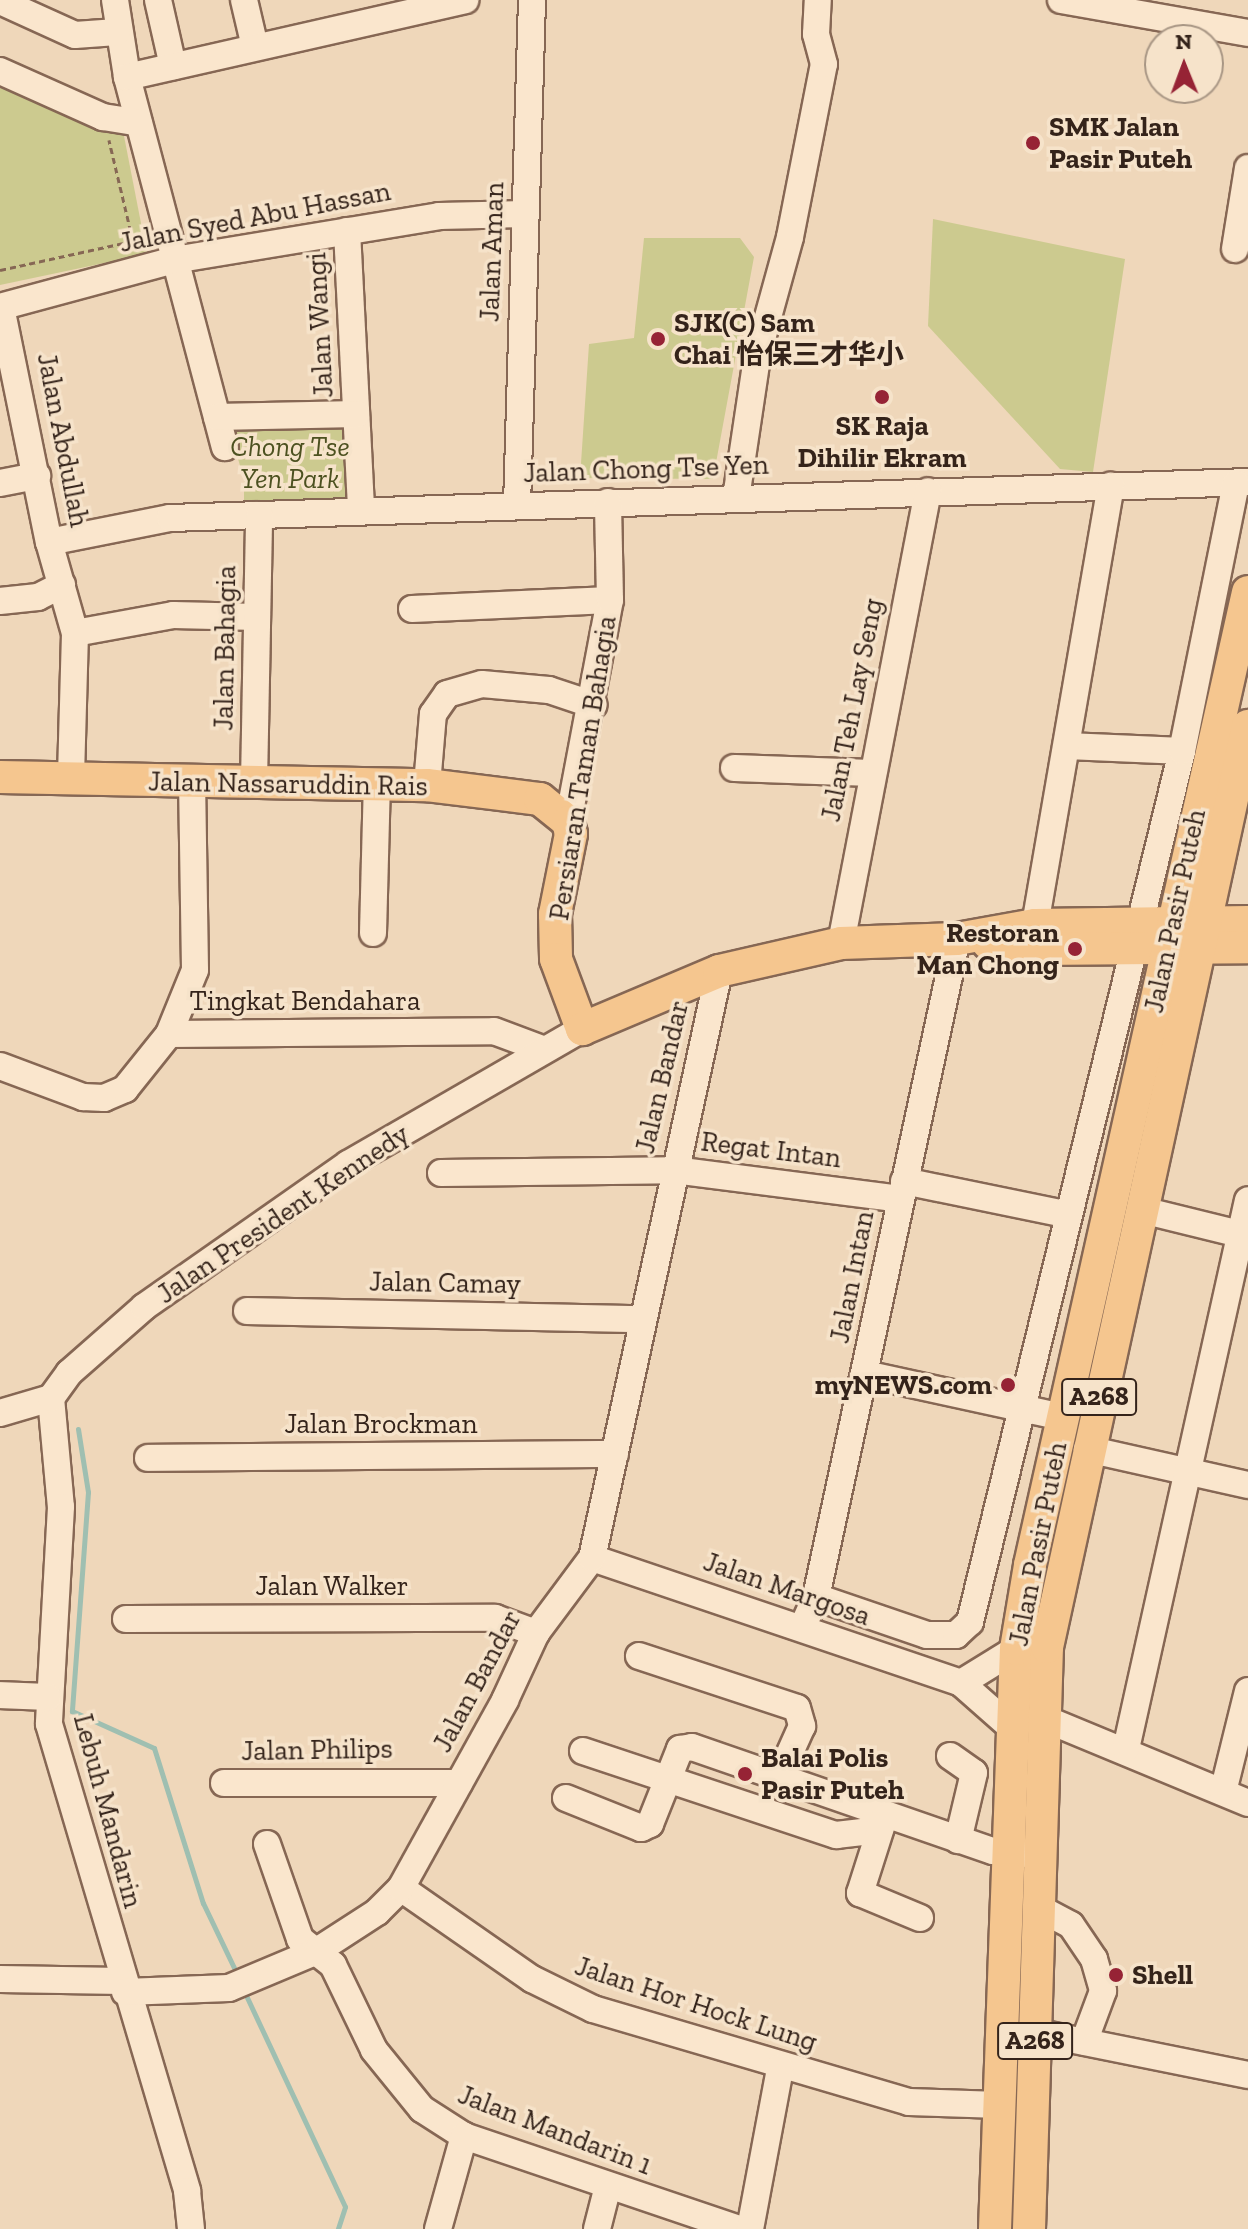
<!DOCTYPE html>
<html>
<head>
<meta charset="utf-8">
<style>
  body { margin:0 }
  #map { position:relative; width:1248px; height:2229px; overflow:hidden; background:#efd7ba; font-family:"Zilla Slab","Noto Sans SC",serif }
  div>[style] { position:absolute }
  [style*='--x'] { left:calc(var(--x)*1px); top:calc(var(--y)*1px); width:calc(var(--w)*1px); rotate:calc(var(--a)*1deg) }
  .green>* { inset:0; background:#ccca8f }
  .stream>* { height:5px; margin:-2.5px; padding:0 2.5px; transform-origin:2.5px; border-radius:2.5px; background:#9fbfb1 }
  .path>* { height:3px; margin-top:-1.5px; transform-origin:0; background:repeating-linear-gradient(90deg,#866754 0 6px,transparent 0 10px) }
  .roads { filter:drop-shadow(2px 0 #866754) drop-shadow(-2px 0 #866754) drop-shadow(0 2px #866754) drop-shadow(0 -2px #866754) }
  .minor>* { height:26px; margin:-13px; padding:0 13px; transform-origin:13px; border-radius:13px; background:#fae6cd }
  .major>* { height:32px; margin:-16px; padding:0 16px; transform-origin:16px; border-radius:16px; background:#f5c68f }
  .dots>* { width:22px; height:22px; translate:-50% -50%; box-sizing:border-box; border:4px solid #f6e3ca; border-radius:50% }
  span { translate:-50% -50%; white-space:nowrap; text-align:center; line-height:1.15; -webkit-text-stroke:7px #f6e3ca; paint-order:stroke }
  .shield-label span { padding:2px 6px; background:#f6e3ca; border:2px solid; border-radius:6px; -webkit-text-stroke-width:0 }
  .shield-label { font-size:26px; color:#34231a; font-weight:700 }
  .poi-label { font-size:28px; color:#34231a; font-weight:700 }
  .left { translate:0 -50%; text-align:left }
  .right { translate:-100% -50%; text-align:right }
  .street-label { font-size:28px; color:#34231a }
  .park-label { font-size:28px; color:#4c5120; font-style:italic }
  .north { position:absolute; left:1144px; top:24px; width:80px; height:80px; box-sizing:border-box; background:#f6e3ca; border:2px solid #a89684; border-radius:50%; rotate:359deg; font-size:22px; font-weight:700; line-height:32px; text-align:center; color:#34231a }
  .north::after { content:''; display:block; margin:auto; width:28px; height:36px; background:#962335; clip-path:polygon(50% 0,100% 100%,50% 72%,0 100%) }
</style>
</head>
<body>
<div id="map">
  <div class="green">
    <div style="clip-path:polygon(0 82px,124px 136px,147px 254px,0 285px)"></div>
    <div style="clip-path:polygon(933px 219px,1125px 259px,1093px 472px,1060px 469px,928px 326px)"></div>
    <div style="clip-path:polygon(644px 238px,740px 238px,754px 257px,713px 479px,580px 478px,589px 344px,634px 338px)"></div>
    <div style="clip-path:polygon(346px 421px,352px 503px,244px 506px,244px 480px,228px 423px)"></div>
  </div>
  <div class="stream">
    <div style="--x:78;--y:1429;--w:64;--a:81"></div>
    <div style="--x:88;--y:1492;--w:220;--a:94.2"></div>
    <div style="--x:72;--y:1711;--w:90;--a:24.3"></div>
    <div style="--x:154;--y:1748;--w:163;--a:72.5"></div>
    <div style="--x:203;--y:1903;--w:79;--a:64.4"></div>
    <div style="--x:244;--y:1991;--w:238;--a:64.9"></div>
    <div style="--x:345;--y:2207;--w:23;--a:108"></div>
  </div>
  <div class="path">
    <div style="--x:0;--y:270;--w:136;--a:-12.3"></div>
    <div style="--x:133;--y:241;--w:104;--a:-103.4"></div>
  </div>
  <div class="roads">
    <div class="minor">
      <div style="--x:115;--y:0;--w:78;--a:81.1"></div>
      <div style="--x:127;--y:77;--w:383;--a:75.2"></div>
      <div style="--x:158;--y:0;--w:68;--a:77.2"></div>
      <div style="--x:244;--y:0;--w:48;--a:76.8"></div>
      <div style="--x:1061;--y:0;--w:190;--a:10"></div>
      <div style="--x:0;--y:1;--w:82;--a:24.4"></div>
      <div style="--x:75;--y:35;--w:42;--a:-4.1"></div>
      <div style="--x:0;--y:71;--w:113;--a:24.1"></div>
      <div style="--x:103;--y:117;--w:36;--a:9"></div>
      <div style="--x:127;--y:77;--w:347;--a:-12.8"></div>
      <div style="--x:347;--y:231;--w:280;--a:87.1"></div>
      <div style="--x:1235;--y:249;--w:82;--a:-80.9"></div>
      <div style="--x:0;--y:307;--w:180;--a:-15.1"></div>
      <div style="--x:174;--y:260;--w:269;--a:-9.4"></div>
      <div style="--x:439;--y:216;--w:86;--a:-1.3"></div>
      <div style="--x:1;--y:307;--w:240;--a:78.5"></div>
      <div style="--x:49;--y:542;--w:95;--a:74.1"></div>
      <div style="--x:75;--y:633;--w:146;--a:91.6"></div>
      <div style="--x:217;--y:417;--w:139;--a:-1.2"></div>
      <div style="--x:0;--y:483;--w:38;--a:-11"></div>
      <div style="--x:736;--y:498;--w:143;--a:-81.5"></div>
      <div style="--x:757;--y:357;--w:124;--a:-74.6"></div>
      <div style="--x:790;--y:237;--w:176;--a:-78.9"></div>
      <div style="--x:824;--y:64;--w:31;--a:-105"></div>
      <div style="--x:816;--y:34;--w:34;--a:-87"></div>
      <div style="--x:517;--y:506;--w:506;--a:-88.3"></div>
      <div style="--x:49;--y:542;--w:123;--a:-11.2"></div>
      <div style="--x:170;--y:518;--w:1079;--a:-1.91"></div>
      <div style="--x:0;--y:601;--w:38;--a:-6"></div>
      <div style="--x:38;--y:597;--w:27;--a:-27"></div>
      <div style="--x:412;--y:609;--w:198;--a:-2.6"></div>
      <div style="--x:75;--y:633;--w:100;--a:-10.4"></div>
      <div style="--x:173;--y:615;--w:84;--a:1.4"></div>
      <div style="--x:1068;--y:746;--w:114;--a:2.5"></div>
      <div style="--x:734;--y:768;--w:138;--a:2.1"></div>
      <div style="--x:254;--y:783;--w:268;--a:-88.9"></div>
      <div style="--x:427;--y:785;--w:71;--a:-85.2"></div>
      <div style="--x:433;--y:714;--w:24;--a:-55"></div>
      <div style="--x:447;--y:694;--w:36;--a:-16"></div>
      <div style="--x:482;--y:684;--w:67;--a:5.1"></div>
      <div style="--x:549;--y:690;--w:47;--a:18.4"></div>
      <div style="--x:568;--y:822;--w:226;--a:-79.3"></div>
      <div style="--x:610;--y:600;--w:98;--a:-91.2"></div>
      <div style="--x:1035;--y:925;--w:446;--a:-80.2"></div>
      <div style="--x:373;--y:933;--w:148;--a:-88.5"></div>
      <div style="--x:841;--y:943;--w:460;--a:-79.1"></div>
      <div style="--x:169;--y:1034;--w:69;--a:-67.9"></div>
      <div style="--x:195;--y:970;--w:189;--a:-90.9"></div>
      <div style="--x:0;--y:1066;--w:89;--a:20.5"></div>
      <div style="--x:83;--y:1097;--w:21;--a:3"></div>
      <div style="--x:104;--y:1098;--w:23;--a:-23"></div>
      <div style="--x:125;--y:1089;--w:70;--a:-51.3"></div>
      <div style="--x:169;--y:1034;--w:325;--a:-0.5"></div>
      <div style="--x:494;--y:1031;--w:54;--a:20.4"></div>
      <div style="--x:441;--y:1173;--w:233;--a:-0.7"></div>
      <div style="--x:674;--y:1170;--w:228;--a:7.3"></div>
      <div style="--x:904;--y:1181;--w:168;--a:11.6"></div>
      <div style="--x:1142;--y:1210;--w:109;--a:13.8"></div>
      <div style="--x:247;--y:1311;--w:394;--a:1.2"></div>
      <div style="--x:865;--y:1374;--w:203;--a:12.3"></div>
      <div style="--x:51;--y:1398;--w:109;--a:84.8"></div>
      <div style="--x:61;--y:1507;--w:217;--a:93.2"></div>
      <div style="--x:49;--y:1724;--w:487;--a:73.5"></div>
      <div style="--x:187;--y:2191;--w:38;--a:84"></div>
      <div style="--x:0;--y:1413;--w:53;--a:-16.4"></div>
      <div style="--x:51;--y:1398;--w:31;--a:-54"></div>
      <div style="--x:69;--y:1373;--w:100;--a:-41.3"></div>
      <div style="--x:144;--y:1307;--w:249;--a:-35"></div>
      <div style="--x:348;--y:1164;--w:270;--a:-30"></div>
      <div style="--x:1087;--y:1449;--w:165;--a:12.6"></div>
      <div style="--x:148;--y:1458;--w:467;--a:-0.5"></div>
      <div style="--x:592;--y:1558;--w:390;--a:18.7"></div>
      <div style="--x:961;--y:1683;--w:68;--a:41.4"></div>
      <div style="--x:816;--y:1597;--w:117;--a:18.9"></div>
      <div style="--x:927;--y:1635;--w:29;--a:0"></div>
      <div style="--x:956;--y:1635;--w:19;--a:-43"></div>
      <div style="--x:970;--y:1622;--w:896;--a:-76.32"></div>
      <div style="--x:1182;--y:751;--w:273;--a:-78.6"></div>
      <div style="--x:126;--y:1619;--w:369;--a:-0.2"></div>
      <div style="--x:495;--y:1618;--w:44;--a:20.1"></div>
      <div style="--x:803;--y:1626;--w:32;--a:-66"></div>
      <div style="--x:816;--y:1597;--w:673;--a:-77.91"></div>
      <div style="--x:639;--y:1656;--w:166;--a:18.2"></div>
      <div style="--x:797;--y:1708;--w:19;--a:74"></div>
      <div style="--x:802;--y:1726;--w:54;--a:114.2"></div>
      <div style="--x:961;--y:1683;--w:65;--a:-31.7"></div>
      <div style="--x:0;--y:1695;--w:48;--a:2.4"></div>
      <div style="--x:1043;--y:1718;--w:222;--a:22.5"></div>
      <div style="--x:1126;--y:1749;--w:562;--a:-77.47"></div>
      <div style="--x:583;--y:1751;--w:267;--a:18.4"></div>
      <div style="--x:836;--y:1835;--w:44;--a:-6.5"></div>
      <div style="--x:950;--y:1756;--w:29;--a:35"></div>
      <div style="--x:974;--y:1773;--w:69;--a:103.4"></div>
      <div style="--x:224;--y:1783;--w:235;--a:0"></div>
      <div style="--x:1223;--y:1792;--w:104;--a:-76.1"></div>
      <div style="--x:566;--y:1798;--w:81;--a:21.8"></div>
      <div style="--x:641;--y:1828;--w:10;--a:-24"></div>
      <div style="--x:650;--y:1824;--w:81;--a:-68.2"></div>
      <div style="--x:680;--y:1749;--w:12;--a:-9"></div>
      <div style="--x:692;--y:1747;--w:318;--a:19.1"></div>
      <div style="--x:993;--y:1851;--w:34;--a:5"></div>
      <div style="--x:884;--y:1818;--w:79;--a:107.7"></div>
      <div style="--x:860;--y:1893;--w:65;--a:22.6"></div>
      <div style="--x:267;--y:1844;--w:101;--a:70.8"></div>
      <div style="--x:300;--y:1939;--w:42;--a:38.2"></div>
      <div style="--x:333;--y:1965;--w:94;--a:64.2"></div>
      <div style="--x:374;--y:2050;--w:76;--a:50.9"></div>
      <div style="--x:422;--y:2109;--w:50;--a:32.7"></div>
      <div style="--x:464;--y:2136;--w:289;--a:18.7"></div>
      <div style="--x:401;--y:1888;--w:160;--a:34.8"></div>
      <div style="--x:532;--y:1979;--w:68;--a:26.2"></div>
      <div style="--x:593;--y:2009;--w:329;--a:16.4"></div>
      <div style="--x:909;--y:2102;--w:91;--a:1.9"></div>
      <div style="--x:1037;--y:1907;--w:38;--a:28"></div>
      <div style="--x:1071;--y:1925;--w:41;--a:55.9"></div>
      <div style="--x:1094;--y:1959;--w:33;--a:74"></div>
      <div style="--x:1103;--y:1991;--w:54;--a:110.4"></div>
      <div style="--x:0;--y:1979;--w:122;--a:0.9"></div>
      <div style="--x:125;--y:1992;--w:104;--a:-2.2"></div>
      <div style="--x:229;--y:1988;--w:95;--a:-22.8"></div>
      <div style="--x:317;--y:1951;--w:72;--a:-33"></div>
      <div style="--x:377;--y:1912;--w:34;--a:-45"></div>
      <div style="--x:401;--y:1888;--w:215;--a:-61"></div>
      <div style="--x:505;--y:1700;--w:74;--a:-65.2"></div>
      <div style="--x:536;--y:1633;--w:94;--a:-53.3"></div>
      <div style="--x:592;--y:1558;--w:601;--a:-77.79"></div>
      <div style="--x:1035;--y:2032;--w:217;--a:11.4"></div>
      <div style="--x:438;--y:2229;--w:97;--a:-74.4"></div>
      <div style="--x:597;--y:2229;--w:44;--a:-75.7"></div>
      <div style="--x:750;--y:2229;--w:164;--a:-79.4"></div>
    </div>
    <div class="major">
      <div style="--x:0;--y:777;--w:427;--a:1.1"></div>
      <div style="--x:427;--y:785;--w:114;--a:7.1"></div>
      <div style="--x:540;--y:799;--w:36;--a:39"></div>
      <div style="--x:568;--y:822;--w:12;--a:76"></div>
      <div style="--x:571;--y:834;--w:82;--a:101.3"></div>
      <div style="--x:555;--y:914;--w:45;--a:88.7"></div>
      <div style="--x:556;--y:959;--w:75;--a:69.6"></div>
      <div style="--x:582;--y:1029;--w:149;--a:-22.9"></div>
      <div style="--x:719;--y:971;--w:125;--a:-12.9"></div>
      <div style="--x:841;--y:943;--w:116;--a:-2"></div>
      <div style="--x:957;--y:939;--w:79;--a:-10.2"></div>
      <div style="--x:1035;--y:925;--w:213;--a:-0.8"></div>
      <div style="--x:988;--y:943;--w:46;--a:7.4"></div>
      <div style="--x:1034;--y:949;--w:214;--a:-0.5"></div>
      <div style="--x:995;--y:2229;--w:580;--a:-87.93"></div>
      <div style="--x:1016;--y:1649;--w:85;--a:-80.5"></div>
      <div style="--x:1030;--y:1565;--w:997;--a:-77.37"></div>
      <div style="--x:1029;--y:2229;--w:582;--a:-88.23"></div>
      <div style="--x:1047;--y:1647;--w:943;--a:-77.69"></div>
    </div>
  </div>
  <div class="dots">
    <div style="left:1033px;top:143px;background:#962335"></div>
    <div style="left:658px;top:339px;background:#962335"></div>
    <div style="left:882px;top:397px;background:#962335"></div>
    <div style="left:1075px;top:949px;background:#962335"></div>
    <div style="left:1008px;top:1385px;background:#962335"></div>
    <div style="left:745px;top:1774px;background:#962335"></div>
    <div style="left:1116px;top:1975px;background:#962335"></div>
  </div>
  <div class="shield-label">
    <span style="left:1099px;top:1397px">A268</span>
    <span style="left:1035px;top:2041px">A268</span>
  </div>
  <div class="poi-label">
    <span class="left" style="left:1049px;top:143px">SMK Jalan<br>Pasir Puteh</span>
    <span class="left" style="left:674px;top:339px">SJK(C) Sam<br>Chai 怡保三才华小</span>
    <span style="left:882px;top:442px">SK Raja<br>Dihilir Ekram</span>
    <span class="right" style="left:1059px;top:949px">Restoran<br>Man Chong</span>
    <span class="right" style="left:992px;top:1385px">myNEWS.com</span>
    <span class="left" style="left:761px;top:1774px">Balai Polis<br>Pasir Puteh</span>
    <span class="left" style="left:1132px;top:1975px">Shell</span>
  </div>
  <div class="street-label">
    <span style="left:255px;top:217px;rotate:-11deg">Jalan Syed Abu Hassan</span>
    <span style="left:492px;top:252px;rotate:-88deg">Jalan Aman</span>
    <span style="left:320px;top:325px;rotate:-93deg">Jalan Wangi</span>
    <span style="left:63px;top:440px;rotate:79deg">Jalan Abdullah</span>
    <span style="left:646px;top:469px;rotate:-2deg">Jalan Chong Tse Yen</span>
    <span style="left:225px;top:648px;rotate:-89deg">Jalan Bahagia</span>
    <span style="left:852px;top:710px;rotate:-79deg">Jalan Teh Lay Seng</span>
    <span style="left:583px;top:768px;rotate:-81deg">Persiaran Taman Bahagia</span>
    <span style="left:288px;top:784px;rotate:1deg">Jalan Nassaruddin Rais</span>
    <span style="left:1175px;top:911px;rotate:-78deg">Jalan Pasir Puteh</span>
    <span style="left:305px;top:1001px">Tingkat Bendahara</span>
    <span style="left:662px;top:1077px;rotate:-77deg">Jalan Bandar</span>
    <span style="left:771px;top:1150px;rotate:7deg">Regat Intan</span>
    <span style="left:283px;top:1214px;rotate:-34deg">Jalan President Kennedy</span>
    <span style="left:852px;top:1277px;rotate:-79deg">Jalan Intan</span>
    <span style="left:445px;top:1283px;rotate:1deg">Jalan Camay</span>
    <span style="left:381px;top:1424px">Jalan Brockman</span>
    <span style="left:1038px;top:1544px;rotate:-79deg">Jalan Pasir Puteh</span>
    <span style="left:332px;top:1586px">Jalan Walker</span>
    <span style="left:787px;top:1589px;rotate:19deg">Jalan Margosa</span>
    <span style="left:477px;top:1681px;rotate:-62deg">Jalan Bandar</span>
    <span style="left:317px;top:1750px;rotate:-1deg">Jalan Philips</span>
    <span style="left:108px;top:1811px;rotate:75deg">Lebuh Mandarin</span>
    <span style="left:696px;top:2004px;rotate:18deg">Jalan Hor Hock Lung</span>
    <span style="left:555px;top:2130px;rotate:21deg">Jalan Mandarin 1</span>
  </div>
  <div class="park-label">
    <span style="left:290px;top:463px">Chong Tse<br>Yen Park</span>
  </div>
  <div class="north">N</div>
</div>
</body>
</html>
